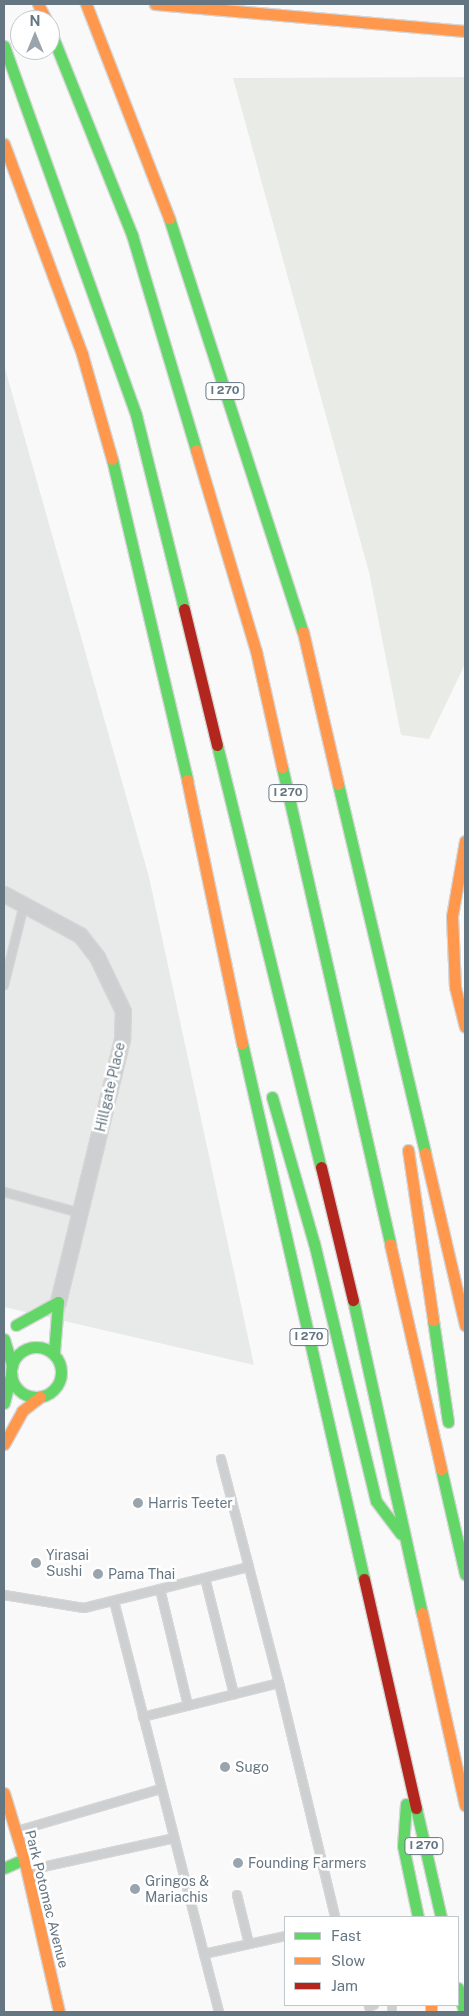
<!DOCTYPE html>
<html>
<head>
<meta charset="utf-8">
<style>
  body { margin:0 }
  #map { position:relative; width:469px; height:2016px; overflow:hidden; background:#f9f9f9; font-family:"Public Sans",sans-serif }
  div>[style] { position:absolute }
  [style*='--x'] { left:calc(var(--x)*1px); top:calc(var(--y)*1px); width:calc(var(--w)*1px); rotate:calc(var(--a)*1deg) }
  .built>* { inset:0; background:#e8e9e9 }
  .green>* { inset:0; background:#e8ebe6 }
  .roads { filter:drop-shadow(1px 0 #d5d6d7) drop-shadow(-1px 0 #d5d6d7) drop-shadow(0 1px #d5d6d7) drop-shadow(0 -1px #d5d6d7) }
  .lane>* { height:8px; margin:-4px; padding:0 4px; transform-origin:4px; border-radius:4px; background:#cecfd0 }
  .street>* { height:15px; margin:-7.5px; padding:0 7.5px; transform-origin:7.5px; border-radius:7.5px; background:#cecfd0 }
  .fast>* { height:11px; margin:-5.5px; padding:0 5.5px; transform-origin:5.5px; border-radius:5.5px; background:#63d668 }
  .fast>.ring { margin:-5.5px; padding:0; box-sizing:content-box; background:none; border:11px solid #63d668; border-radius:50% }
  .slow>* { height:11px; margin:-5.5px; padding:0 5.5px; transform-origin:5.5px; border-radius:5.5px; background:#ff974d }
  .jam>* { height:11px; margin:-5.5px; padding:0 5.5px; transform-origin:5.5px; border-radius:5.5px; background:#b3261e }
  .dots>* { width:14px; height:14px; translate:-50% -50%; box-sizing:border-box; border:2px solid #fff; border-radius:50% }
  span { translate:-50% -50%; white-space:nowrap; text-align:center; line-height:1.15; -webkit-text-stroke:5px #fff; paint-order:stroke }
  .shield-label span { padding:1px 4px; background:#fff; border:1px solid; border-radius:4px; -webkit-text-stroke-width:0 }
  .shield-label { font-size:12px; color:#657683; font-weight:700 }
  .street-label { font-size:14px; color:#657683 }
  .poi-label { font-size:14px; color:#657683 }
  .left { translate:0 -50%; text-align:left }
  .frame { position:absolute; inset:0; border:5px solid #657683; pointer-events:none }
  .legend { position:absolute; left:284px; top:1916px; width:175px; height:90px; box-sizing:border-box; background:#fff; border:1px solid #c1c8cd; margin:0; padding:6px 9px; list-style:none; font-size:15px; color:#657683 }
  .legend li { display:flex; align-items:center; gap:10px; height:25px }
  .legend b { width:25px; border:1px solid #c1c8cd }
  .north { position:absolute; left:10px; top:10px; width:50px; height:50px; box-sizing:border-box; background:#fff; border:1px solid #c1c8cd; border-radius:50%; rotate:0deg; font-size:14px; font-weight:700; line-height:20px; text-align:center; color:#657683 }
  .north::after { content:''; display:block; margin:auto; width:18px; height:22px; background:#99a4ac; clip-path:polygon(50% 0,100% 100%,50% 72%,0 100%) }
</style>
</head>
<body>
<div id="map">
  <div class="built">
    <div style="clip-path:polygon(4px 365px,149px 877px,254px 1365px,4px 1307px)"></div>
  </div>
  <div class="green">
    <div style="clip-path:polygon(465px 77px,465px 664px,429px 739px,401px 735px,369px 572px,233px 78px)"></div>
  </div>
  <div class="roads">
    <div class="lane">
      <div style="--x:4;--y:985;--w:82;--a:-76"></div>
      <div style="--x:4;--y:1192;--w:79;--a:15.4"></div>
      <div style="--x:221;--y:1459;--w:231;--a:75.5"></div>
      <div style="--x:279;--y:1683;--w:241;--a:76.5"></div>
      <div style="--x:205;--y:1578;--w:120;--a:76"></div>
      <div style="--x:160;--y:1589;--w:120;--a:76.5"></div>
      <div style="--x:4;--y:1595;--w:81;--a:9.2"></div>
      <div style="--x:84;--y:1608;--w:170;--a:-14"></div>
      <div style="--x:114;--y:1601;--w:364;--a:75.7"></div>
      <div style="--x:204;--y:1954;--w:83;--a:-12.5"></div>
      <div style="--x:143;--y:1717;--w:140;--a:-14"></div>
      <div style="--x:17;--y:1831;--w:150;--a:-16.3"></div>
      <div style="--x:29;--y:1870;--w:148;--a:-12.4"></div>
      <div style="--x:237;--y:1895;--w:50;--a:76.2"></div>
      <div style="--x:204;--y:1954;--w:60;--a:75.5"></div>
      <div style="--x:369;--y:2007;--w:5;--a:-22"></div>
      <div style="--x:392;--y:2012;--w:7;--a:-90"></div>
    </div>
    <div class="street">
      <div style="--x:4;--y:894;--w:86;--a:28.3"></div>
      <div style="--x:80;--y:935;--w:28;--a:52"></div>
      <div style="--x:97;--y:957;--w:60;--a:64.3"></div>
      <div style="--x:123;--y:1011;--w:28;--a:92"></div>
      <div style="--x:122;--y:1039;--w:271;--a:103.7"></div>
    </div>
    <div class="fast">
      <div style="--x:50;--y:30;--w:221;--a:68.2"></div>
      <div style="--x:132;--y:235;--w:224;--a:73.4"></div>
      <div style="--x:4;--y:46;--w:392;--a:70.3"></div>
      <div style="--x:136;--y:415;--w:200;--a:76.1"></div>
      <div style="--x:169;--y:218;--w:435;--a:72.1"></div>
      <div style="--x:112;--y:459;--w:330;--a:76.8"></div>
      <div style="--x:217;--y:745;--w:435;--a:76.2"></div>
      <div style="--x:282;--y:767;--w:489;--a:77.2"></div>
      <div style="--x:338;--y:784;--w:379;--a:76.7"></div>
      <div style="--x:242;--y:1043;--w:550;--a:77.18"></div>
      <div style="--x:272;--y:1097;--w:152;--a:74"></div>
      <div style="--x:314;--y:1243;--w:265;--a:76.5"></div>
      <div style="--x:376;--y:1501;--w:41;--a:52.9"></div>
      <div style="--x:353;--y:1300;--w:321;--a:77.6"></div>
      <div style="--x:433;--y:1320;--w:103;--a:81.6"></div>
      <div style="--x:16;--y:1325;--w:48;--a:-28.7"></div>
      <div style="--x:58;--y:1302;--w:51;--a:94.5"></div>
      <div style="--x:4;--y:1339;--w:28;--a:73"></div>
      <div class="ring" style="left:11px;top:1347px;width:39px;height:39px"></div>
      <div style="--x:4;--y:1403;--w:30;--a:-76"></div>
      <div style="--x:441;--y:1469;--w:108;--a:77.1"></div>
      <div style="--x:406;--y:1804;--w:42;--a:94.1"></div>
      <div style="--x:403;--y:1846;--w:73;--a:78.1"></div>
      <div style="--x:416;--y:1808;--w:112;--a:77.1"></div>
      <div style="--x:4;--y:1868;--w:22;--a:-24"></div>
      <div style="--x:458;--y:1988;--w:25;--a:76"></div>
    </div>
    <div class="slow">
      <div style="--x:38;--y:4;--w:18;--a:63"></div>
      <div style="--x:86;--y:4;--w:230;--a:68.8"></div>
      <div style="--x:155;--y:4;--w:311;--a:5"></div>
      <div style="--x:4;--y:144;--w:224;--a:69.6"></div>
      <div style="--x:82;--y:354;--w:109;--a:74.1"></div>
      <div style="--x:196;--y:450;--w:210;--a:73.4"></div>
      <div style="--x:256;--y:651;--w:119;--a:77.4"></div>
      <div style="--x:303;--y:632;--w:156;--a:77"></div>
      <div style="--x:187;--y:780;--w:269;--a:78.2"></div>
      <div style="--x:465;--y:841;--w:76;--a:99.8"></div>
      <div style="--x:452;--y:916;--w:71;--a:87.6"></div>
      <div style="--x:455;--y:987;--w:41;--a:76"></div>
      <div style="--x:408;--y:1150;--w:172;--a:81.6"></div>
      <div style="--x:425;--y:1153;--w:177;--a:76.9"></div>
      <div style="--x:390;--y:1244;--w:231;--a:77.2"></div>
      <div style="--x:4;--y:1444;--w:38;--a:-61"></div>
      <div style="--x:22;--y:1411;--w:23;--a:-38"></div>
      <div style="--x:422;--y:1613;--w:197;--a:77.4"></div>
      <div style="--x:4;--y:1793;--w:69;--a:73.1"></div>
      <div style="--x:24;--y:1859;--w:157;--a:77.1"></div>
      <div style="--x:431;--y:2005;--w:7;--a:90"></div>
    </div>
    <div class="jam">
      <div style="--x:184;--y:609;--w:140;--a:76.4"></div>
      <div style="--x:321;--y:1167;--w:137;--a:76.5"></div>
      <div style="--x:364;--y:1579;--w:235;--a:77.2"></div>
    </div>
  </div>
  <div class="dots">
    <div style="left:138px;top:1503px;background:#99a4ac"></div>
    <div style="left:36px;top:1563px;background:#99a4ac"></div>
    <div style="left:98px;top:1574px;background:#99a4ac"></div>
    <div style="left:225px;top:1767px;background:#99a4ac"></div>
    <div style="left:238px;top:1863px;background:#99a4ac"></div>
    <div style="left:135px;top:1889px;background:#99a4ac"></div>
  </div>
  <div class="shield-label">
    <span style="left:225px;top:391px">I 270</span>
    <span style="left:288px;top:793px">I 270</span>
    <span style="left:309px;top:1337px">I 270</span>
    <span style="left:424px;top:1846px">I 270</span>
  </div>
  <div class="street-label">
    <span style="left:110px;top:1087px;rotate:-77deg">Hillgate Place</span>
    <span style="left:47px;top:1899px;rotate:76deg">Park Potomac Avenue</span>
  </div>
  <div class="poi-label">
    <span class="left" style="left:148px;top:1503px">Harris Teeter</span>
    <span class="left" style="left:46px;top:1563px">Yirasai<br>Sushi</span>
    <span class="left" style="left:108px;top:1574px">Pama Thai</span>
    <span class="left" style="left:235px;top:1767px">Sugo</span>
    <span class="left" style="left:248px;top:1863px">Founding Farmers</span>
    <span class="left" style="left:145px;top:1889px">Gringos &amp;<br>Mariachis</span>
  </div>
  <div class="frame"></div>
  <ul class="legend">
  <li><b style="height:6px;background:#63d668"></b>Fast</li>
  <li><b style="height:6px;background:#ff974d"></b>Slow</li>
  <li><b style="height:6px;background:#b3261e"></b>Jam</li>
  </ul>
  <div class="north">N</div>
</div>
</body>
</html>
